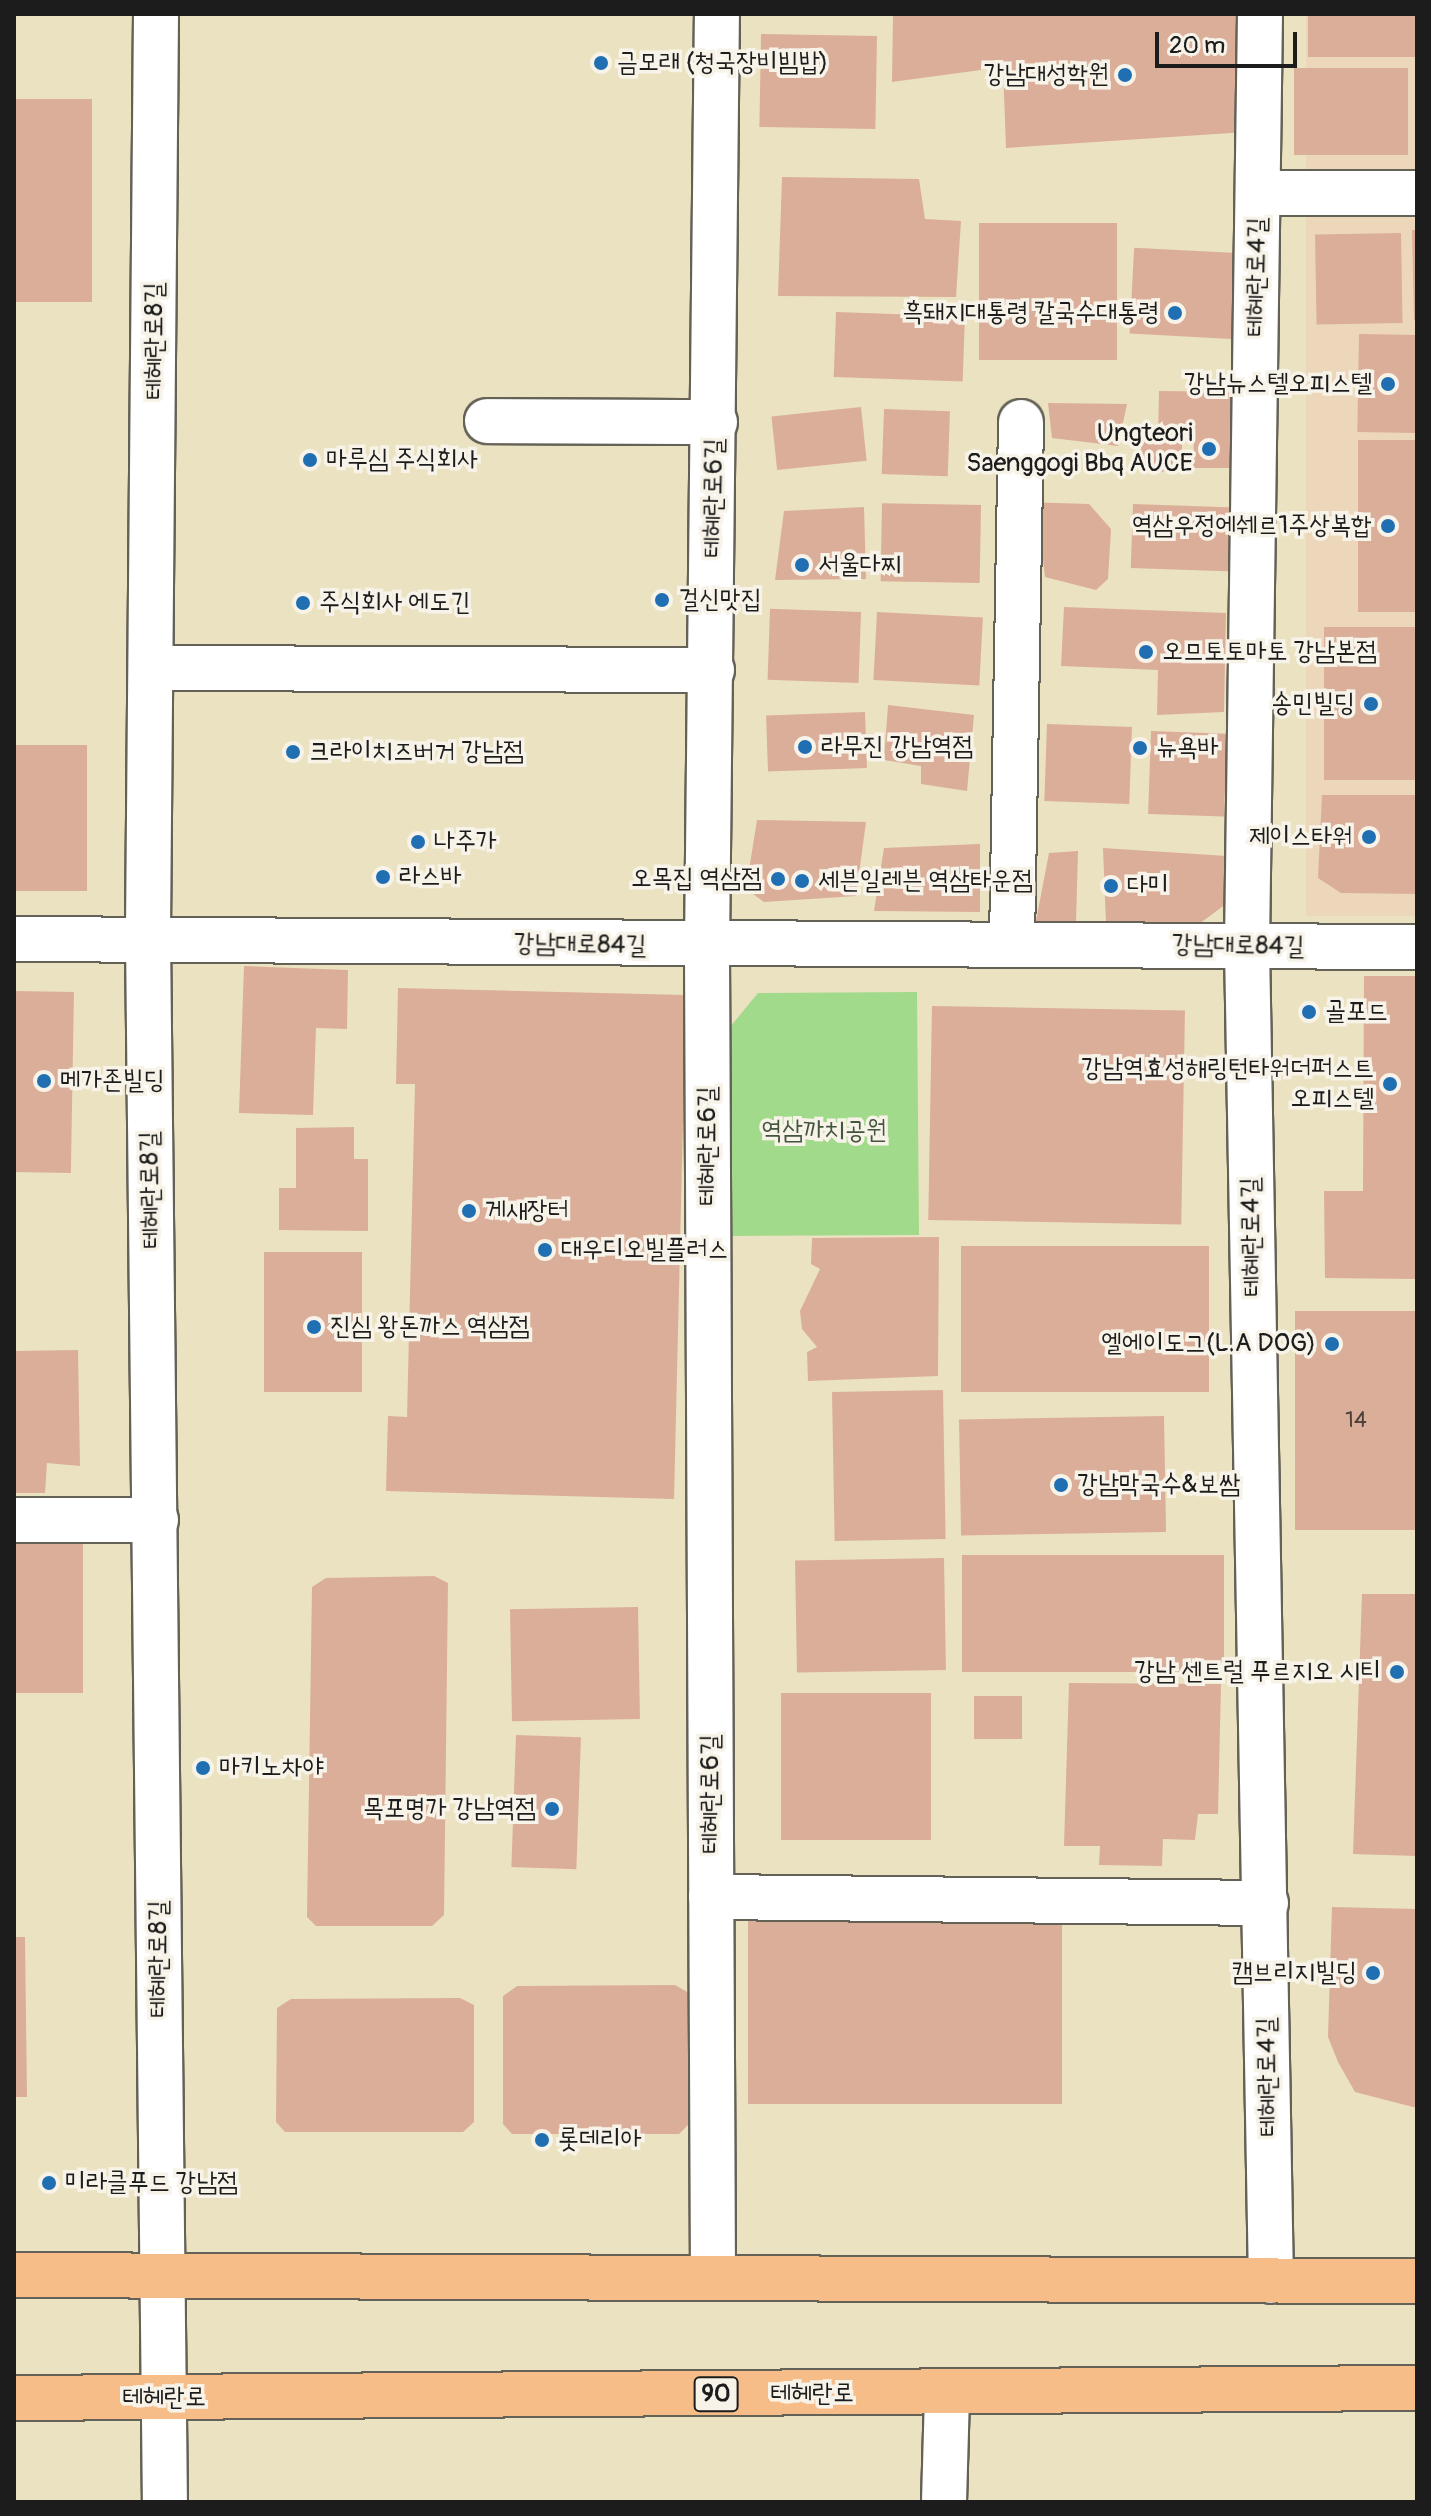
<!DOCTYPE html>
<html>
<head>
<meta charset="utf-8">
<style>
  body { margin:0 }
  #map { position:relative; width:1431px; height:2516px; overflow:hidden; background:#ebe2c1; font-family:Pangolin,"Poor Story",sans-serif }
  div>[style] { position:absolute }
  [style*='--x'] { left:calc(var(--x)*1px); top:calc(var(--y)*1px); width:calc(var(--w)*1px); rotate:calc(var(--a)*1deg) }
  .built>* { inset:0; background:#ecd7ba; transform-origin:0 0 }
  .green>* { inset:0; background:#a2da8c }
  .building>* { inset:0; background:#dbae99; transform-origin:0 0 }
  .roads { filter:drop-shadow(2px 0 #646156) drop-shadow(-2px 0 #646156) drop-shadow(0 2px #646156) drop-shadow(0 -2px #646156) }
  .minor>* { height:44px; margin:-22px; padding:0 22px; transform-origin:22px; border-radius:22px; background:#fff }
  .major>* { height:44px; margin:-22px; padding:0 22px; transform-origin:22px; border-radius:22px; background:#f7bd88 }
  .dots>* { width:22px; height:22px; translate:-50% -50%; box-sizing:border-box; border:4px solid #f7f3e8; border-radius:50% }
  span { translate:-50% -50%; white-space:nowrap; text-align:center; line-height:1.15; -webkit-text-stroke:7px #f7f3e8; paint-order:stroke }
  .number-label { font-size:22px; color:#4c403b }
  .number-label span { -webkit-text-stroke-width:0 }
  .shield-label span { padding:2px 6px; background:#f7f3e8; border:2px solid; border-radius:6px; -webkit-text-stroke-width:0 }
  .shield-label { font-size:24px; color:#1c1c1c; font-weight:700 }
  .poi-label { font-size:26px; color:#1c1c1c }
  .left { translate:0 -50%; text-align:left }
  .right { translate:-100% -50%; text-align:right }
  .street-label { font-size:26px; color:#1c1c1c }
  .park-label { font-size:26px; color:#44553e }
  .frame { position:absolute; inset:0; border:16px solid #1c1c1c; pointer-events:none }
  .scale { position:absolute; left:1155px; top:32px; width:142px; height:36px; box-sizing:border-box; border:4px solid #1c1c1c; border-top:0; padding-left:10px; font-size:24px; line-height:28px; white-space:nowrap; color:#1c1c1c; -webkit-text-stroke:6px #f7f3e8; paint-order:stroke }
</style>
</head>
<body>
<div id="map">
  <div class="built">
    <div style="left:1306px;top:14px;width:111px;height:902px"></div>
  </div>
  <div class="green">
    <div style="clip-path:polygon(917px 992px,919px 1235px,731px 1236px,730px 1027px,758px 993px)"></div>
  </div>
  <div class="building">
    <div style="clip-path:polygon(893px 14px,1246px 14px,1246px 132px,1006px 148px,1003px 67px,892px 82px)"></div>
    <div style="left:1308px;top:14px;width:109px;height:43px"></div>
    <div style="left:877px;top:36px;width:93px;height:116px;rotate:91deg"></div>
    <div style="left:1294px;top:68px;width:114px;height:87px"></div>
    <div style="left:92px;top:99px;width:203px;height:78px;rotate:90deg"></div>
    <div style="clip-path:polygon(782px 177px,919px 179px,925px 219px,961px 221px,956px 297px,778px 296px)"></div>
    <div style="left:979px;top:223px;width:138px;height:137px"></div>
    <div style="clip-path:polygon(1412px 230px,1417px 230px,1417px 320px,1414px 320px)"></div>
    <div style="left:1401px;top:233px;width:90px;height:86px;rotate:89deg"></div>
    <div style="left:1236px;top:253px;width:86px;height:102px;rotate:93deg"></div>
    <div style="left:836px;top:312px;width:129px;height:65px;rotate:2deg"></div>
    <div style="left:1359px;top:334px;width:58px;height:98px;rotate:1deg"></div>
    <div style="clip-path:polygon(1159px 391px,1242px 392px,1241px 468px,1193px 468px,1194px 433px,1182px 433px,1182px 472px,1142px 471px,1141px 440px,1158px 440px)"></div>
    <div style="clip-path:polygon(1048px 403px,1127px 404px,1118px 446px,1052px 438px)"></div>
    <div style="left:861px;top:407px;width:54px;height:90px;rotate:84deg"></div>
    <div style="left:884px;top:409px;width:66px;height:65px;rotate:2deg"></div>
    <div style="left:1417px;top:440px;width:172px;height:59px;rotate:90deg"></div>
    <div style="clip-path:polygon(1022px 502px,1089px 504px,1111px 529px,1108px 579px,1096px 590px,1045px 577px,1042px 550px,1025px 545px)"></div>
    <div style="left:1133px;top:504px;width:102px;height:64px;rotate:2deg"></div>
    <div style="left:981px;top:505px;width:78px;height:99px;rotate:91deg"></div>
    <div style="clip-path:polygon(864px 507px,866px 579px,775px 580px,784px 511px)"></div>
    <div style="clip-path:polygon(1064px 607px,1226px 613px,1224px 712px,1157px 715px,1158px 670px,1061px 666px)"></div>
    <div style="left:861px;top:612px;width:71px;height:91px;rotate:92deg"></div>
    <div style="left:877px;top:612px;width:106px;height:68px;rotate:3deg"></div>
    <div style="left:1417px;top:627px;width:153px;height:93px;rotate:90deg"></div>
    <div style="clip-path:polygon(888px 705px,974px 715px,967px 791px,921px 784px,921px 766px,884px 760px)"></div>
    <div style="left:865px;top:712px;width:56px;height:99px;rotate:88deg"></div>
    <div style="left:1047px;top:724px;width:85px;height:77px;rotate:2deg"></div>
    <div style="left:1151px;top:731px;width:76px;height:83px;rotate:2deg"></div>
    <div style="left:87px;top:745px;width:146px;height:73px;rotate:90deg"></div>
    <div style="clip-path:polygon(1322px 795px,1417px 795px,1417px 894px,1341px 893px,1318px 878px)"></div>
    <div style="clip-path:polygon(757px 820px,866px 822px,856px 896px,764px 902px,746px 889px)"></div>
    <div style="clip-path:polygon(980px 844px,980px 912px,874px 911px,884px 848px)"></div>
    <div style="clip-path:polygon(1103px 848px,1227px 856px,1226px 904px,1199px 924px,1106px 923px)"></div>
    <div style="clip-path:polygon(1078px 851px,1076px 922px,1035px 926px,1049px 853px)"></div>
    <div style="clip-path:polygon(244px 966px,348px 970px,347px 1029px,316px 1028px,313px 1115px,239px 1113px)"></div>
    <div style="clip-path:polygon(1364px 976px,1417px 976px,1417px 1279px,1325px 1278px,1324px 1191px,1363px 1191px)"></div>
    <div style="clip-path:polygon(398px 988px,686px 995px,674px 1499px,386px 1491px,388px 1416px,407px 1417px,415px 1084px,396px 1084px)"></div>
    <div style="left:14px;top:991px;width:60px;height:181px;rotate:1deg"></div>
    <div style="left:932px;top:1006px;width:253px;height:214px;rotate:1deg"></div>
    <div style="clip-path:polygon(354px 1127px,354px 1159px,368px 1159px,368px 1231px,279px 1230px,279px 1188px,296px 1188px,296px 1128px)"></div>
    <div style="clip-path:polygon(939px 1237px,938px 1376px,808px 1381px,807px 1352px,817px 1347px,802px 1329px,800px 1311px,820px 1269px,811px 1264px,812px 1238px)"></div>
    <div style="left:1209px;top:1246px;width:146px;height:248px;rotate:90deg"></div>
    <div style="left:264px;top:1252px;width:98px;height:140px"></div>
    <div style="left:1295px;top:1311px;width:122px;height:219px"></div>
    <div style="clip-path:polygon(78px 1350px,80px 1466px,47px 1463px,45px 1493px,14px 1493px,14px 1351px)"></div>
    <div style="left:943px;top:1390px;width:149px;height:111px;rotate:89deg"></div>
    <div style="left:1164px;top:1416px;width:116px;height:205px;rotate:89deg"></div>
    <div style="left:14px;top:1537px;width:69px;height:156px"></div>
    <div style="left:962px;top:1555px;width:262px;height:117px"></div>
    <div style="left:944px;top:1558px;width:112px;height:149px;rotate:89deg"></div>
    <div style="clip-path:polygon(434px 1576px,448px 1583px,444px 1915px,432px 1926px,316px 1926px,307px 1917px,312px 1587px,326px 1578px)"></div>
    <div style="clip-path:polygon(1362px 1594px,1417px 1594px,1417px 1856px,1353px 1854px)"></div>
    <div style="left:638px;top:1607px;width:112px;height:128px;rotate:89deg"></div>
    <div style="clip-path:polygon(1069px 1683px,1221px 1684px,1218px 1814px,1198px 1814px,1195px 1840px,1163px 1839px,1162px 1866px,1099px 1865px,1100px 1846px,1064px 1846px)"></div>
    <div style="left:781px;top:1693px;width:150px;height:147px"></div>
    <div style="left:974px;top:1696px;width:48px;height:43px"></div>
    <div style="left:516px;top:1735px;width:65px;height:132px;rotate:2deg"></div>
    <div style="clip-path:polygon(1332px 1907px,1417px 1909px,1417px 2108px,1355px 2092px,1338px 2062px,1328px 2037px)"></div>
    <div style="left:748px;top:1915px;width:314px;height:189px"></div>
    <div style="clip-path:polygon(14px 1937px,25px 1937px,27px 2097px,14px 2097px)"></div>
    <div style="clip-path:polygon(675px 1985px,689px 1993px,690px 2123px,679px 2134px,512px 2134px,503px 2124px,503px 1996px,517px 1986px)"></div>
    <div style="clip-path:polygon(460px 1998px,474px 2005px,474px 2122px,463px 2132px,285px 2132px,276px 2122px,277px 2008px,291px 1999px)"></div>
  </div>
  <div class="roads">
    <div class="minor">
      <div style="--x:156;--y:14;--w:924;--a:90.5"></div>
      <div style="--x:148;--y:938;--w:1564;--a:89.38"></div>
      <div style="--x:1260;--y:14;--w:933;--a:90.8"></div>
      <div style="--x:1247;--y:947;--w:1334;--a:88.97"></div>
      <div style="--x:1258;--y:193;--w:159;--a:0"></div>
      <div style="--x:487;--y:421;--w:228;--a:0.3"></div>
      <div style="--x:154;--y:668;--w:558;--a:0.21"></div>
      <div style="--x:14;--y:939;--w:1403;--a:0.33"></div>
      <div style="--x:1012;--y:942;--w:520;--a:-89.01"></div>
      <div style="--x:14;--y:1520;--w:142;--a:0"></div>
      <div style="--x:711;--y:1897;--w:555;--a:0.62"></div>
      <div style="--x:713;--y:2277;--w:1330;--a:-90.26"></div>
      <div style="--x:707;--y:947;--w:933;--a:-89.39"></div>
      <div style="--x:944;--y:2502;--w:109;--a:-88.4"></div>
    </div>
    <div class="major">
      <div style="--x:14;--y:2275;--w:1403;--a:0.25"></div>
      <div style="--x:14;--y:2398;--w:1403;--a:-0.41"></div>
    </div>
  </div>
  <div class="dots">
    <div style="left:601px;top:63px;background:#1f6fb2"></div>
    <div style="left:1125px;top:75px;background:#1f6fb2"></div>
    <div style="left:1175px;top:313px;background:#1f6fb2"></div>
    <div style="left:1388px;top:384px;background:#1f6fb2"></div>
    <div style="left:1209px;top:449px;background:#1f6fb2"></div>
    <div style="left:310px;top:460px;background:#1f6fb2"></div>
    <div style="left:1388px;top:526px;background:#1f6fb2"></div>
    <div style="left:802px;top:565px;background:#1f6fb2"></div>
    <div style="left:662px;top:600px;background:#1f6fb2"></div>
    <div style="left:303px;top:603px;background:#1f6fb2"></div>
    <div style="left:1146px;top:652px;background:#1f6fb2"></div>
    <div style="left:1371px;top:704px;background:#1f6fb2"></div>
    <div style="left:805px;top:747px;background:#1f6fb2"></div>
    <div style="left:1140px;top:748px;background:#1f6fb2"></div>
    <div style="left:293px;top:752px;background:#1f6fb2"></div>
    <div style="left:1369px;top:837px;background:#1f6fb2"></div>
    <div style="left:418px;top:842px;background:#1f6fb2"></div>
    <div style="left:383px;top:877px;background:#1f6fb2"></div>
    <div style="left:778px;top:879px;background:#1f6fb2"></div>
    <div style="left:802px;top:881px;background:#1f6fb2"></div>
    <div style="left:1111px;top:886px;background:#1f6fb2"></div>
    <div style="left:1309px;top:1012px;background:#1f6fb2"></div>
    <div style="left:44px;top:1081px;background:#1f6fb2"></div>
    <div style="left:1390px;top:1084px;background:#1f6fb2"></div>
    <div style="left:469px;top:1211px;background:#1f6fb2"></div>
    <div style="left:545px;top:1250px;background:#1f6fb2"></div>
    <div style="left:314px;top:1327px;background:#1f6fb2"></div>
    <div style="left:1332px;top:1344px;background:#1f6fb2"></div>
    <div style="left:1061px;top:1485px;background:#1f6fb2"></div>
    <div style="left:1397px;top:1672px;background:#1f6fb2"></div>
    <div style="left:203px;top:1768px;background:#1f6fb2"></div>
    <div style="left:552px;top:1809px;background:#1f6fb2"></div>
    <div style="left:1373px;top:1973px;background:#1f6fb2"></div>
    <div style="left:542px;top:2140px;background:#1f6fb2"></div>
    <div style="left:49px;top:2183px;background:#1f6fb2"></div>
  </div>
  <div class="number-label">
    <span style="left:1356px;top:1421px">14</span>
  </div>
  <div class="shield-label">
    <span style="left:716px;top:2394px">90</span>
  </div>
  <div class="poi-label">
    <span class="left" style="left:617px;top:63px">금모래 (청국장비빔밥)</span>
    <span class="right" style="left:1109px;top:75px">강남대성학원</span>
    <span class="right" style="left:1159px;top:313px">흑돼지대통령 칼국수대통령</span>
    <span class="right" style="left:1372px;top:384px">강남뉴스텔오피스텔</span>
    <span class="right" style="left:1193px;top:449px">Ungteori<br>Saenggogi Bbq AUCE</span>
    <span class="left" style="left:326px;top:460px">마루심 주식회사</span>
    <span class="right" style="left:1372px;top:526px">역삼우정에쉐르1주상복합</span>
    <span class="left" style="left:818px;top:565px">서울다찌</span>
    <span class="left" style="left:678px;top:600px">걸신맛집</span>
    <span class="left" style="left:319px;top:603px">주식회사 에도긴</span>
    <span class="left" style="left:1162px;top:652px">오므토토마토 강남본점</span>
    <span class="right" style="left:1355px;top:704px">송민빌딩</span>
    <span class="left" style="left:821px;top:747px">라무진 강남역점</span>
    <span class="left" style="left:1156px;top:748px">뉴욕바</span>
    <span class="left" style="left:309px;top:752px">크라이치즈버거 강남점</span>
    <span class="right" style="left:1353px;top:837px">제이스타워</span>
    <span class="left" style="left:434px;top:842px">나주가</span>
    <span class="left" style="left:399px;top:877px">라스바</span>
    <span class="right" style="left:762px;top:879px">오목집 역삼점</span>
    <span class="left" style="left:818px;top:881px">세븐일레븐 역삼타운점</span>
    <span class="left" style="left:1127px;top:886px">다미</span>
    <span class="left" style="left:1325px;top:1012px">골포드</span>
    <span class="right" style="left:1374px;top:1084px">강남역효성해링턴타워더퍼스트<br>오피스텔</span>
    <span class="left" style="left:60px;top:1081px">메가존빌딩</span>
    <span class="left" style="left:485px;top:1211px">게새장터</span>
    <span class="left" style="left:561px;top:1250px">대우디오빌플러스</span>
    <span class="left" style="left:330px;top:1327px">진심 왕돈까스 역삼점</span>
    <span class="right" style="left:1316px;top:1344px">엘에이도그(L.A DOG)</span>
    <span class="left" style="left:1077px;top:1485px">강남막국수&amp;보쌈</span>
    <span class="right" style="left:1381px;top:1672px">강남 센트럴 푸르지오 시티</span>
    <span class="left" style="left:219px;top:1768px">마키노차야</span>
    <span class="right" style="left:536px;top:1809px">목포명가 강남역점</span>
    <span class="right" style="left:1357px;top:1973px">캠브리지빌딩</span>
    <span class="left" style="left:558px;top:2140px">롯데리아</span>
    <span class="left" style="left:65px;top:2183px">미라클푸드 강남점</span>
  </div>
  <div class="street-label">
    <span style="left:1257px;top:277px;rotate:-89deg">테헤란로4길</span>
    <span style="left:155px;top:341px;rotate:-90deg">테헤란로8길</span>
    <span style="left:714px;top:498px;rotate:-89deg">테헤란로6길</span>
    <span style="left:580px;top:945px;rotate:1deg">강남대로84길</span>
    <span style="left:1238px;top:946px;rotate:1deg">강남대로84길</span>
    <span style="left:708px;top:1146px;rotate:-90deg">테헤란로6길</span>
    <span style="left:151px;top:1190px;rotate:-91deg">테헤란로8길</span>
    <span style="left:1252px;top:1237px;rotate:-91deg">테헤란로4길</span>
    <span style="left:711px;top:1794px;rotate:-90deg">테헤란로6길</span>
    <span style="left:159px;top:1959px;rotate:-90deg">테헤란로8길</span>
    <span style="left:1268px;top:2077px;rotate:-91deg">테헤란로4길</span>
    <span style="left:812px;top:2394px">테헤란로</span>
    <span style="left:164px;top:2398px">테헤란로</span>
  </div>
  <div class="park-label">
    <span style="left:824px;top:1131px">역삼까치공원</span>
  </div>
  <div class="frame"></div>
  <div class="scale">20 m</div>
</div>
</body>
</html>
